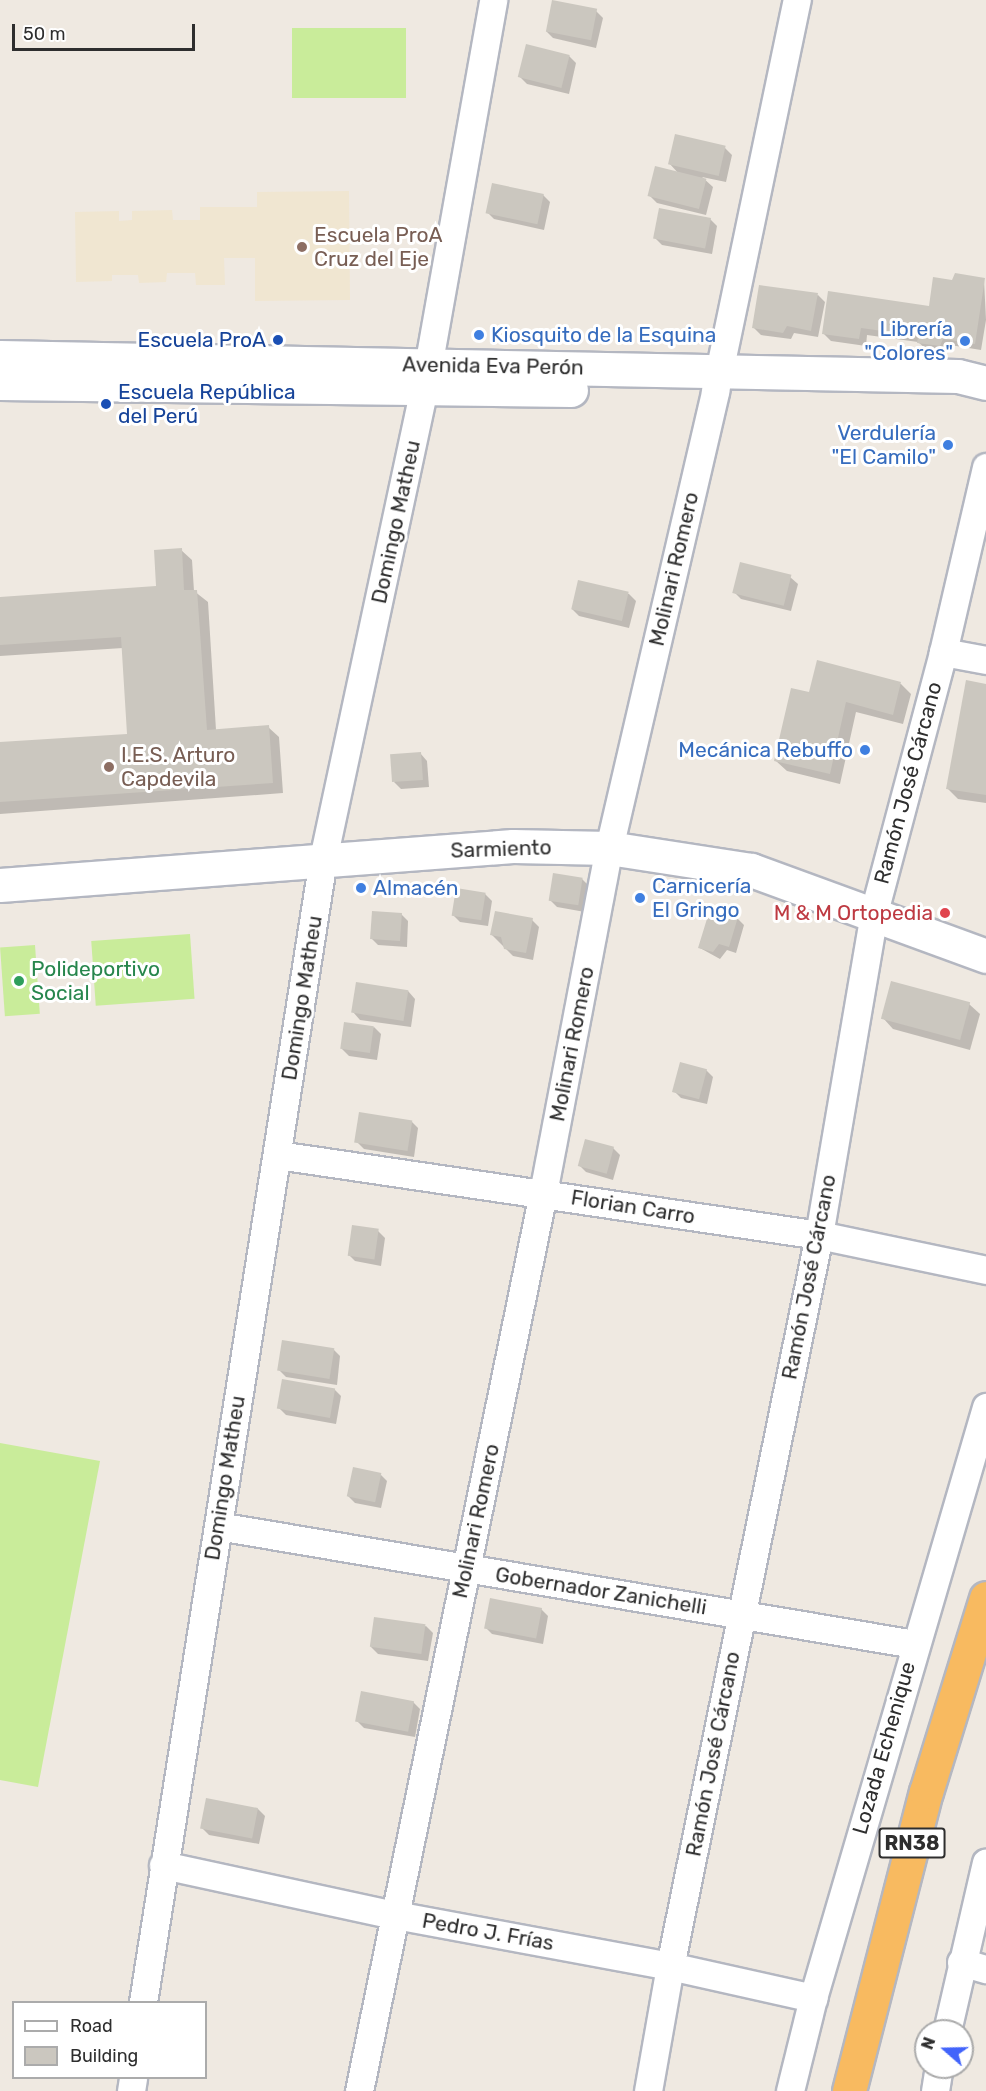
<!DOCTYPE html>
<html>
<head>
<meta charset="utf-8">
<style>
  body { margin:0 }
  #map { position:relative; width:986px; height:2091px; overflow:hidden; background:#efe9e1; font-family:Rubik,sans-serif }
  div>[style] { position:absolute }
  [style*='--x'] { left:calc(var(--x)*1px); top:calc(var(--y)*1px); width:calc(var(--w)*1px); rotate:calc(var(--a)*1deg) }
  .education>* { inset:0; background:#f0e6d1 }
  .pitch>* { inset:0; background:#c9ec9a; transform-origin:0 0 }
  .shadow>* { inset:0; background:#0003 }
  .building>* { inset:0; background:#cbc7bf; transform-origin:0 0 }
  .roads { filter:drop-shadow(2px 0 #b4b7c1) drop-shadow(-2px 0 #b4b7c1) drop-shadow(0 2px #b4b7c1) drop-shadow(0 -2px #b4b7c1) }
  .minor>* { height:27px; margin:-13.5px; padding:0 13.5px; transform-origin:13.5px; border-radius:13.5px; background:#fff }
  .secondary>* { height:33px; margin:-16.5px; padding:0 16.5px; transform-origin:16.5px; border-radius:16.5px; background:#fff }
  .trunk>* { height:33px; margin:-16.5px; padding:0 16.5px; transform-origin:16.5px; border-radius:16.5px; background:#f8ba60 }
  .dots>* { width:16px; height:16px; translate:-50% -50%; box-sizing:border-box; border:3px solid #fff; border-radius:50% }
  span { translate:-50% -50%; white-space:nowrap; text-align:center; line-height:1.15; -webkit-text-stroke:6px #fff; paint-order:stroke }
  .shield-label span { padding:2px 4px; background:#fff; border:2px solid; border-radius:4px; -webkit-text-stroke-width:0 }
  .shield-label { font-size:20px; color:#2e2e2e; font-weight:700 }
  .education-label { font-size:21px; color:#785e54 }
  .left { translate:0 -50%; text-align:left }
  .shop-label { font-size:21px; color:#366cbe }
  .right { translate:-100% -50%; text-align:right }
  .transit-label { font-size:21px; color:#164399 }
  .street-label { font-size:21px; color:#2e2e2e }
  .health-label { font-size:21px; color:#be3a42 }
  .leisure-label { font-size:21px; color:#27864d }
  .legend { position:absolute; left:12px; top:2001px; width:195px; height:78px; box-sizing:border-box; background:#fff; border:2px solid #ababab; margin:0; padding:8px 10px; list-style:none; font-size:18px; color:#2e2e2e }
  .legend li { display:flex; align-items:center; gap:12px; height:30px }
  .legend b { width:30px; border:2px solid #ababab }
  .north { position:absolute; left:914px; top:2019px; width:60px; height:60px; box-sizing:border-box; background:#fff; border:2px solid #ababab; border-radius:50%; rotate:290deg; font-size:16px; font-weight:700; line-height:24px; text-align:center; color:#2e2e2e }
  .north::after { content:''; display:block; margin:auto; width:21px; height:27px; background:#4264fb; clip-path:polygon(50% 0,100% 100%,50% 72%,0 100%) }
  .scale { position:absolute; left:12px; top:24px; width:183px; height:27px; box-sizing:border-box; border:3px solid #2e2e2e; border-top:0; padding-left:8px; font-size:18px; line-height:21px; white-space:nowrap; color:#2e2e2e; -webkit-text-stroke:4px #fff; paint-order:stroke }
</style>
</head>
<body>
<div id="map">
  <div class="education">
    <div style="clip-path:polygon(349px 191px,350px 300px,255px 301px,255px 258px,224px 258px,225px 285px,196px 285px,195px 273px,167px 273px,166px 282px,139px 283px,138px 275px,112px 275px,112px 281px,76px 282px,75px 212px,119px 211px,119px 221px,132px 220px,132px 211px,172px 210px,173px 220px,200px 220px,200px 207px,257px 207px,257px 192px)"></div>
  </div>
  <div class="pitch">
    <div style="left:406px;top:28px;width:70px;height:114px;rotate:90deg"></div>
    <div style="left:190px;top:934px;width:65px;height:99px;rotate:86deg"></div>
    <div style="left:35px;top:945px;width:69px;height:35px;rotate:86deg"></div>
    <div style="clip-path:polygon(0 1443px,100px 1461px,38px 1787px,0 1780px)"></div>
  </div>
  <div class="shadow">
    <div style="clip-path:polygon(596px 11px,603px 18px,596px 48px,553px 38px,546px 31px)"></div>
    <div style="clip-path:polygon(569px 56px,576px 63px,569px 94px,527px 84px,520px 77px)"></div>
    <div style="clip-path:polygon(725px 148px,732px 155px,726px 182px,702px 177px,713px 187px,706px 215px,657px 203px,650px 196px,679px 174px,669px 163px)"></div>
    <div style="clip-path:polygon(543px 195px,550px 202px,544px 230px,494px 219px,487px 212px)"></div>
    <div style="clip-path:polygon(710px 219px,717px 226px,712px 254px,662px 245px,655px 238px)"></div>
    <div style="clip-path:polygon(984px 280px,986px 320px,981px 350px,950px 345px,947px 352px,926px 349px,918px 342px,867px 335px,866px 346px,831px 341px,824px 334px,930px 308px,953px 282px)"></div>
    <div style="clip-path:polygon(818px 295px,825px 302px,818px 337px,794px 333px,791px 339px,761px 335px,754px 328px)"></div>
    <div style="clip-path:polygon(181px 550px,192px 560px,194px 591px,208px 602px,216px 730px,268px 727px,279px 737px,283px 793px,0 814px,0 744px,129px 735px,123px 648px,0 656px,0 599px,158px 588px)"></div>
    <div style="clip-path:polygon(790px 577px,798px 584px,791px 611px,741px 599px,734px 592px)"></div>
    <div style="clip-path:polygon(579px 581px,629px 594px,636px 601px,629px 628px,579px 616px,572px 609px)"></div>
    <div style="clip-path:polygon(901px 684px,911px 694px,903px 724px,856px 712px,840px 784px,787px 771px,776px 761px,810px 694px)"></div>
    <div style="clip-path:polygon(986px 686px,986px 803px,958px 799px,947px 788px)"></div>
    <div style="clip-path:polygon(420px 753px,427px 761px,429px 787px,401px 789px,394px 782px)"></div>
    <div style="clip-path:polygon(582px 879px,589px 886px,585px 912px,557px 907px,550px 900px)"></div>
    <div style="clip-path:polygon(485px 894px,492px 901px,488px 926px,460px 922px,453px 915px)"></div>
    <div style="clip-path:polygon(401px 914px,408px 921px,407px 947px,378px 945px,371px 938px)"></div>
    <div style="clip-path:polygon(737px 918px,744px 925px,736px 953px,727px 950px,720px 959px,700px 948px)"></div>
    <div style="clip-path:polygon(532px 920px,539px 927px,533px 960px,513px 956px,492px 935px)"></div>
    <div style="clip-path:polygon(408px 991px,415px 999px,411px 1027px,360px 1020px,353px 1012px)"></div>
    <div style="clip-path:polygon(969px 1004px,980px 1014px,970px 1050px,893px 1029px,883px 1018px)"></div>
    <div style="clip-path:polygon(374px 1027px,381px 1034px,377px 1060px,349px 1056px,342px 1049px)"></div>
    <div style="clip-path:polygon(706px 1070px,713px 1077px,707px 1104px,681px 1098px,674px 1091px)"></div>
    <div style="clip-path:polygon(411px 1121px,418px 1128px,414px 1157px,364px 1149px,357px 1142px)"></div>
    <div style="clip-path:polygon(613px 1148px,620px 1155px,613px 1180px,586px 1172px,579px 1165px)"></div>
    <div style="clip-path:polygon(378px 1231px,385px 1238px,381px 1266px,355px 1261px,348px 1254px)"></div>
    <div style="clip-path:polygon(333px 1349px,340px 1356px,337px 1385px,286px 1377px,279px 1370px)"></div>
    <div style="clip-path:polygon(334px 1389px,341px 1396px,336px 1424px,286px 1415px,279px 1408px)"></div>
    <div style="clip-path:polygon(380px 1474px,387px 1481px,381px 1508px,355px 1503px,348px 1496px)"></div>
    <div style="clip-path:polygon(541px 1609px,548px 1616px,543px 1644px,492px 1634px,485px 1627px)"></div>
    <div style="clip-path:polygon(426px 1626px,433px 1633px,428px 1661px,378px 1654px,371px 1647px)"></div>
    <div style="clip-path:polygon(413px 1702px,420px 1709px,415px 1737px,364px 1728px,357px 1721px)"></div>
    <div style="clip-path:polygon(258px 1809px,265px 1816px,259px 1844px,209px 1835px,202px 1828px)"></div>
  </div>
  <div class="building">
    <div style="left:552px;top:0;width:46px;height:32px;rotate:11deg"></div>
    <div style="left:526px;top:44px;width:45px;height:34px;rotate:14deg"></div>
    <div style="left:675px;top:134px;width:52px;height:31px;rotate:13deg"></div>
    <div style="left:655px;top:166px;width:53px;height:31px;rotate:14deg"></div>
    <div style="left:492px;top:183px;width:53px;height:31px;rotate:12deg"></div>
    <div style="left:659px;top:208px;width:53px;height:31px;rotate:11deg"></div>
    <div style="clip-path:polygon(955px 273px,985px 278px,975px 344px,943px 339px,940px 346px,917px 343px,918px 336px,861px 328px,859px 339px,822px 334px,828px 291px,929px 306px,933px 277px,952px 280px)"></div>
    <div style="clip-path:polygon(759px 285px,818px 293px,811px 331px,787px 326px,783px 333px,752px 328px)"></div>
    <div style="clip-path:polygon(182px 548px,184px 590px,197px 590px,207px 730px,269px 725px,273px 783px,0 802px,0 742px,127px 734px,121px 637px,0 645px,0 597px,156px 586px,154px 550px)"></div>
    <div style="left:740px;top:562px;width:53px;height:32px;rotate:14deg"></div>
    <div style="left:578px;top:580px;width:52px;height:30px;rotate:13deg"></div>
    <div style="clip-path:polygon(817px 660px,901px 682px,893px 715px,846px 702px,830px 774px,774px 761px,791px 688px,809px 692px)"></div>
    <div style="clip-path:polygon(966px 680px,986px 684px,986px 795px,946px 789px)"></div>
    <div style="left:421px;top:752px;width:28px;height:31px;rotate:86deg"></div>
    <div style="left:553px;top:873px;width:30px;height:28px;rotate:9deg"></div>
    <div style="left:456px;top:888px;width:30px;height:28px;rotate:9deg"></div>
    <div style="clip-path:polygon(710px 909px,738px 917px,729px 947px,719px 944px,713px 952px,698px 948px)"></div>
    <div style="left:372px;top:911px;width:30px;height:28px;rotate:4deg"></div>
    <div style="clip-path:polygon(495px 911px,533px 918px,526px 953px,504px 949px,501px 937px,490px 935px)"></div>
    <div style="left:891px;top:981px;width:82px;height:39px;rotate:15deg"></div>
    <div style="left:356px;top:982px;width:53px;height:31px;rotate:9deg"></div>
    <div style="left:344px;top:1022px;width:30px;height:27px;rotate:8deg"></div>
    <div style="left:680px;top:1062px;width:28px;height:31px;rotate:15deg"></div>
    <div style="left:359px;top:1112px;width:54px;height:31px;rotate:9deg"></div>
    <div style="left:585px;top:1139px;width:30px;height:28px;rotate:15deg"></div>
    <div style="left:352px;top:1225px;width:27px;height:31px;rotate:8deg"></div>
    <div style="left:282px;top:1340px;width:53px;height:31px;rotate:9deg"></div>
    <div style="left:282px;top:1379px;width:54px;height:30px;rotate:10deg"></div>
    <div style="left:353px;top:1467px;width:29px;height:30px;rotate:12deg"></div>
    <div style="left:490px;top:1598px;width:53px;height:31px;rotate:11deg"></div>
    <div style="left:374px;top:1617px;width:52px;height:30px;rotate:8deg"></div>
    <div style="left:361px;top:1691px;width:54px;height:31px;rotate:11deg"></div>
    <div style="left:206px;top:1798px;width:53px;height:31px;rotate:11deg"></div>
  </div>
  <div class="roads">
    <div class="minor">
      <div style="--x:943;--y:652;--w:44;--a:10.5"></div>
      <div style="--x:278;--y:1155;--w:547;--a:8.41"></div>
      <div style="--x:819;--y:1235;--w:171;--a:11.8"></div>
      <div style="--x:218;--y:1526;--w:706;--a:9.62"></div>
      <div style="--x:163;--y:1865;--w:237;--a:12.2"></div>
      <div style="--x:395;--y:1915;--w:280;--a:10.5"></div>
      <div style="--x:670;--y:1966;--w:147;--a:12.6"></div>
      <div style="--x:961;--y:1962;--w:26;--a:16"></div>
      <div style="--x:143;--y:2002;--w:1157;--a:-81.05"></div>
      <div style="--x:323;--y:859;--w:481;--a:-77.9"></div>
      <div style="--x:424;--y:389;--w:395;--a:-79.9"></div>
      <div style="--x:947;--y:2031;--w:173;--a:-77"></div>
      <div style="--x:131;--y:2091;--w:13;--a:-81"></div>
      <div style="--x:359;--y:2091;--w:917;--a:-78.42"></div>
      <div style="--x:543;--y:1193;--w:351;--a:-79.2"></div>
      <div style="--x:609;--y:848;--w:469;--a:-76.9"></div>
      <div style="--x:715;--y:391;--w:400;--a:-78.2"></div>
      <div style="--x:648;--y:2091;--w:127;--a:-80"></div>
      <div style="--x:670;--y:1966;--w:746;--a:-78.48"></div>
      <div style="--x:819;--y:1235;--w:328;--a:-80.3"></div>
      <div style="--x:874;--y:912;--w:269;--a:-75.1"></div>
      <div style="--x:943;--y:652;--w:190;--a:-76.9"></div>
      <div style="--x:790;--y:2091;--w:96;--a:-76.1"></div>
      <div style="--x:813;--y:1998;--w:616;--a:-73.68"></div>
      <div style="--x:935;--y:2091;--w:24;--a:-81"></div>
    </div>
    <div class="secondary">
      <div style="--x:0;--y:357;--w:958;--a:1.14"></div>
      <div style="--x:958;--y:376;--w:29;--a:14"></div>
      <div style="--x:0;--y:383;--w:571;--a:0.7"></div>
      <div style="--x:0;--y:885;--w:514;--a:-4.35"></div>
      <div style="--x:513;--y:846;--w:96;--a:1.2"></div>
      <div style="--x:609;--y:848;--w:144;--a:8.8"></div>
      <div style="--x:751;--y:870;--w:250;--a:20.1"></div>
    </div>
    <div class="trunk">
      <div style="--x:849;--y:2091;--w:309;--a:-75.6"></div>
      <div style="--x:926;--y:1792;--w:203;--a:-72.8"></div>
    </div>
  </div>
  <div class="dots">
    <div style="left:302px;top:247px;background:#8d6e63"></div>
    <div style="left:479px;top:335px;background:#3f7fe0"></div>
    <div style="left:278px;top:340px;background:#1a4fb4"></div>
    <div style="left:965px;top:341px;background:#3f7fe0"></div>
    <div style="left:106px;top:404px;background:#1a4fb4"></div>
    <div style="left:948px;top:445px;background:#3f7fe0"></div>
    <div style="left:865px;top:750px;background:#3f7fe0"></div>
    <div style="left:109px;top:767px;background:#8d6e63"></div>
    <div style="left:361px;top:888px;background:#3f7fe0"></div>
    <div style="left:640px;top:898px;background:#3f7fe0"></div>
    <div style="left:945px;top:913px;background:#e0444e"></div>
    <div style="left:19px;top:981px;background:#2e9e5b"></div>
  </div>
  <div class="shield-label">
    <span style="left:912px;top:1843px">RN38</span>
  </div>
  <div class="education-label">
    <span class="left" style="left:314px;top:247px">Escuela ProA<br>Cruz del Eje</span>
    <span class="left" style="left:121px;top:767px">I.E.S. Arturo<br>Capdevila</span>
  </div>
  <div class="shop-label">
    <span class="right" style="left:953px;top:341px">Librería<br>"Colores"</span>
    <span class="left" style="left:491px;top:335px">Kiosquito de la Esquina</span>
    <span class="right" style="left:936px;top:445px">Verdulería<br>"El Camilo"</span>
    <span class="right" style="left:853px;top:750px">Mecánica Rebuffo</span>
    <span class="left" style="left:652px;top:898px">Carnicería<br>El Gringo</span>
    <span class="left" style="left:373px;top:888px">Almacén</span>
  </div>
  <div class="transit-label">
    <span class="right" style="left:266px;top:340px">Escuela ProA</span>
    <span class="left" style="left:118px;top:404px">Escuela República<br>del Perú</span>
  </div>
  <div class="street-label">
    <span style="left:493px;top:366px;rotate:1deg">Avenida Eva Perón</span>
    <span style="left:396px;top:522px;rotate:-78deg">Domingo Matheu</span>
    <span style="left:674px;top:569px;rotate:-77deg">Molinari Romero</span>
    <span style="left:908px;top:783px;rotate:-75deg">Ramón José Cárcano</span>
    <span style="left:501px;top:849px;rotate:-2deg">Sarmiento</span>
    <span style="left:302px;top:998px;rotate:-81deg">Domingo Matheu</span>
    <span style="left:572px;top:1044px;rotate:-79deg">Molinari Romero</span>
    <span style="left:633px;top:1207px;rotate:9deg">Florian Carro</span>
    <span style="left:809px;top:1277px;rotate:-79deg">Ramón José Cárcano</span>
    <span style="left:225px;top:1478px;rotate:-81deg">Domingo Matheu</span>
    <span style="left:476px;top:1521px;rotate:-78deg">Molinari Romero</span>
    <span style="left:601px;top:1591px;rotate:9deg">Gobernador Zanichelli</span>
    <span style="left:884px;top:1748px;rotate:-74deg">Lozada Echenique</span>
    <span style="left:713px;top:1754px;rotate:-79deg">Ramón José Cárcano</span>
    <span style="left:488px;top:1932px;rotate:10deg">Pedro J. Frías</span>
  </div>
  <div class="health-label">
    <span class="right" style="left:933px;top:913px">M &amp; M Ortopedia</span>
  </div>
  <div class="leisure-label">
    <span class="left" style="left:31px;top:981px">Polideportivo<br>Social</span>
  </div>
  <ul class="legend">
  <li><b style="height:8px;background:#fff"></b>Road</li>
  <li><b style="height:16px;background:#cbc7bf"></b>Building</li>
  </ul>
  <div class="north">N</div>
  <div class="scale">50 m</div>
</div>
</body>
</html>
